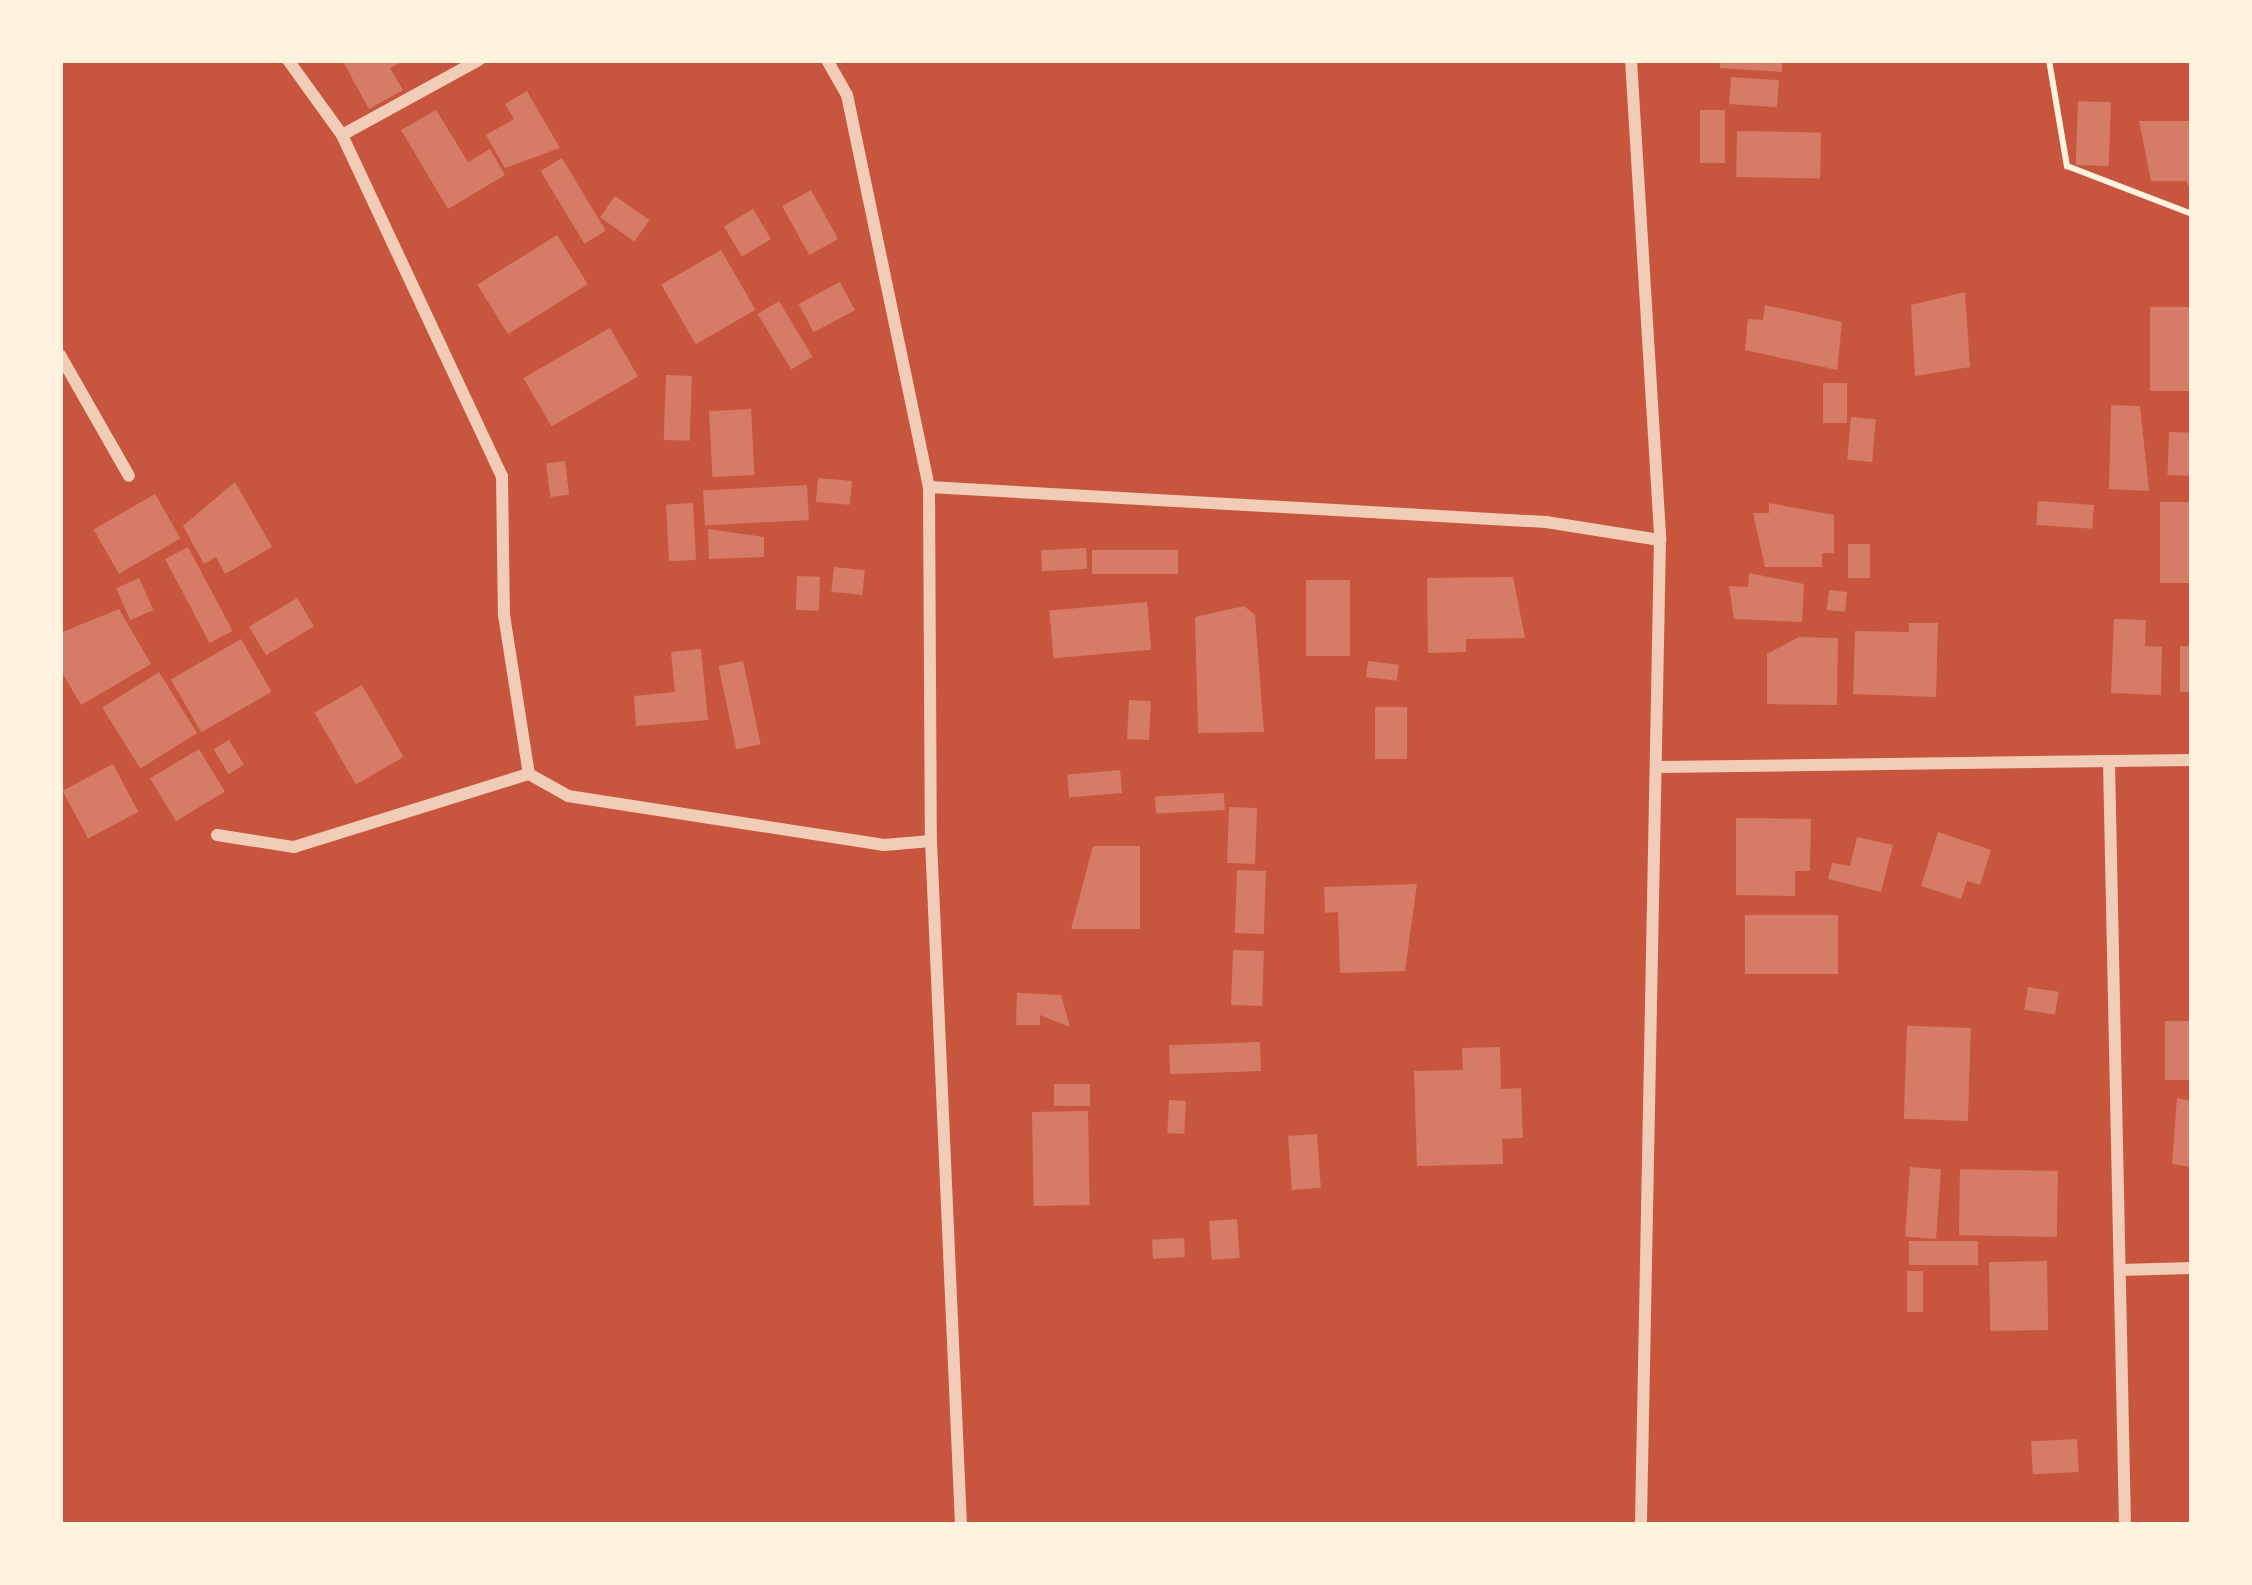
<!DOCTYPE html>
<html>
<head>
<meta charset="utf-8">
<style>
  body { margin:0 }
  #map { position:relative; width:2252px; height:1585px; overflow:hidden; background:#c8553d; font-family:Overpass,sans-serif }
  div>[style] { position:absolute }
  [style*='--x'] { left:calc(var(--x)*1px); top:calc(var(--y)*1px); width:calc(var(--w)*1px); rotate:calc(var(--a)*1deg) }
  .building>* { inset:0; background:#d67c66; transform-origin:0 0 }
  .path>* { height:6px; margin:-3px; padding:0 3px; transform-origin:3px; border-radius:3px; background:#fff3e0 }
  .minor>* { height:12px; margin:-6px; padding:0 6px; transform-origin:6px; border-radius:6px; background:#f1ccb7 }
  span { translate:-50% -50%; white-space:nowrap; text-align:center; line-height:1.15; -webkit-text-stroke:12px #fff3e0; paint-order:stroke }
  .frame { position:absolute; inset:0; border:63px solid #fff3e0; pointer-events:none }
</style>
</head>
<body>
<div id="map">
  <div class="building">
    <div style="clip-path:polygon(342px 60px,405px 60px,390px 68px,403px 90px,369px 109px)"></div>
    <div style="clip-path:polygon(1720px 60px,1782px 60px,1782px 72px,1720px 68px)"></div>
    <div style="left:1731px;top:77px;width:48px;height:27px;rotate:4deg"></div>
    <div style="clip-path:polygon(527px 91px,560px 148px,505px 168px,486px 135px,514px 119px,505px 104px)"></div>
    <div style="left:2078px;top:101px;width:33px;height:64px;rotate:2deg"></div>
    <div style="clip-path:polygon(436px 110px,468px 162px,490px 149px,505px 175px,448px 209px,401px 130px)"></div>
    <div style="left:1700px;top:110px;width:25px;height:53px"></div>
    <div style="clip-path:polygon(2139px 121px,2192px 121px,2192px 193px,2186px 181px,2151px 181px)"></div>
    <div style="left:1737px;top:131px;width:84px;height:46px;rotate:1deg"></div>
    <div style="left:562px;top:158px;width:85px;height:25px;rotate:59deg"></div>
    <div style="left:811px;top:190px;width:56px;height:33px;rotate:61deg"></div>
    <div style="left:615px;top:196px;width:42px;height:26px;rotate:35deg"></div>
    <div style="left:753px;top:209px;width:35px;height:34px;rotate:59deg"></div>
    <div style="left:557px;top:235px;width:58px;height:94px;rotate:58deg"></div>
    <div style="left:721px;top:250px;width:69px;height:69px;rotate:60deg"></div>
    <div style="left:840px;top:282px;width:32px;height:47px;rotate:62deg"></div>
    <div style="clip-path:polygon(1965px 292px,1970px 367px,1915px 376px,1911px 305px)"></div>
    <div style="left:779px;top:301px;width:65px;height:25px;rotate:59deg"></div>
    <div style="clip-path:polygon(1765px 305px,1842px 322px,1837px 370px,1745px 350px,1748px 319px,1763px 320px)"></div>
    <div style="left:2150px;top:307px;width:42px;height:84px"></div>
    <div style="left:610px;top:328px;width:56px;height:100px;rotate:60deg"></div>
    <div style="left:666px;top:375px;width:26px;height:65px;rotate:2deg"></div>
    <div style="left:1823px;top:383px;width:24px;height:40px"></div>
    <div style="clip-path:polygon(2111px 405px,2140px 406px,2149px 491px,2109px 489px)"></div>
    <div style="left:751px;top:409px;width:66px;height:42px;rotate:87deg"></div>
    <div style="left:1851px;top:417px;width:25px;height:43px;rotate:5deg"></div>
    <div style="left:2169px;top:432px;width:23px;height:43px;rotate:2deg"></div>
    <div style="left:565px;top:461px;width:34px;height:19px;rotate:83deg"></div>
    <div style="left:818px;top:478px;width:34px;height:24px;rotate:5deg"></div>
    <div style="clip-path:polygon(235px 482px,272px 547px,225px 574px,216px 557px,204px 564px,183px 526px)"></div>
    <div style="left:807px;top:485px;width:35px;height:104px;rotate:87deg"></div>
    <div style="left:155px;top:494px;width:51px;height:71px;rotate:60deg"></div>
    <div style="left:2038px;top:501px;width:56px;height:24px;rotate:4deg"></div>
    <div style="left:2160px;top:502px;width:32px;height:81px"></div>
    <div style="left:693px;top:503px;width:57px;height:27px;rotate:87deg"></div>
    <div style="clip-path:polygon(1769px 503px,1834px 515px,1834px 553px,1822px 553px,1822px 567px,1765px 567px,1753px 513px,1769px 513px)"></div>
    <div style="clip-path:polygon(708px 529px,764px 537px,764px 557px,709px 559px)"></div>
    <div style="left:1848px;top:544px;width:22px;height:34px"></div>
    <div style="left:188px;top:547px;width:95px;height:26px;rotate:62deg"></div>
    <div style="left:1086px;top:548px;width:21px;height:45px;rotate:87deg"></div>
    <div style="left:1178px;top:550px;width:24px;height:86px;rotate:90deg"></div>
    <div style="left:834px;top:567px;width:31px;height:25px;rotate:6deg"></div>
    <div style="clip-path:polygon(1749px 573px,1804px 584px,1802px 622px,1734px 619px,1729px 586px,1748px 587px)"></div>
    <div style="left:797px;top:576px;width:23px;height:34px;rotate:2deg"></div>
    <div style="clip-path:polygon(1513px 577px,1525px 638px,1466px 639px,1466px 652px,1428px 653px,1427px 578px)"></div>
    <div style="left:139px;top:578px;width:35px;height:25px;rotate:66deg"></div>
    <div style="left:1306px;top:580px;width:44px;height:76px"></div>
    <div style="left:1829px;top:590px;width:18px;height:20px;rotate:6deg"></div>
    <div style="left:297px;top:598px;width:33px;height:56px;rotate:59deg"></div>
    <div style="left:1147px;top:602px;width:48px;height:98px;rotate:85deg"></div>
    <div style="clip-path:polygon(1244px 606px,1255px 615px,1264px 732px,1198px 733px,1195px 617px)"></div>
    <div style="clip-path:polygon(119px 609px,151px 664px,81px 705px,60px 669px,60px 633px)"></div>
    <div style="clip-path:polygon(2114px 619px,2146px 620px,2145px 646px,2162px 647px,2161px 695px,2111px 693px)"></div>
    <div style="clip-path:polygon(1909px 623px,1938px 623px,1936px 697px,1853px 694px,1855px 631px,1909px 632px)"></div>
    <div style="clip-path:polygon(1799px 637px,1838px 638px,1837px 705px,1767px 704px,1767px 654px)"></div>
    <div style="left:241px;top:639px;width:61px;height:81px;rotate:60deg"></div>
    <div style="left:2180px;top:646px;width:12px;height:46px"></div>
    <div style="clip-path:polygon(701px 649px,708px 720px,636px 726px,634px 696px,675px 692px,671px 652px)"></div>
    <div style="left:743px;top:661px;width:85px;height:25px;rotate:78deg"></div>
    <div style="left:1368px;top:661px;width:31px;height:16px;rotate:7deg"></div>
    <div style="left:159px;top:672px;width:72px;height:67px;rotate:58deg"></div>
    <div style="left:362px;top:685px;width:83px;height:55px;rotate:60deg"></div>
    <div style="left:1129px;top:700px;width:22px;height:39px;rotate:3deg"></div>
    <div style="left:1375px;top:707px;width:32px;height:52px"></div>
    <div style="left:229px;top:740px;width:29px;height:18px;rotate:59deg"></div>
    <div style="left:199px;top:749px;width:50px;height:57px;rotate:59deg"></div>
    <div style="left:113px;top:764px;width:54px;height:57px;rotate:62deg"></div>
    <div style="left:1120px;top:770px;width:23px;height:53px;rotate:85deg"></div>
    <div style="left:1224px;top:793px;width:17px;height:69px;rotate:87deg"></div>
    <div style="left:1229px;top:807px;width:28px;height:56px;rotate:2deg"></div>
    <div style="clip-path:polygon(1736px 818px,1811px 819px,1810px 871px,1795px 871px,1795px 896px,1736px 895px)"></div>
    <div style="clip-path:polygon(1938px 832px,1991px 850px,1980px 885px,1967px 881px,1961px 899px,1921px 886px)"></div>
    <div style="clip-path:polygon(1857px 837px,1893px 845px,1881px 892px,1828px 879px,1832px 863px,1850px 866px)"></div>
    <div style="clip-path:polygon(1093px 846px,1140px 846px,1140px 929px,1071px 929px)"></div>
    <div style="left:1237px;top:870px;width:29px;height:63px;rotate:2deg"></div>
    <div style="clip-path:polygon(1417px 884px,1405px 971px,1340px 973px,1338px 912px,1325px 913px,1324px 887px)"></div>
    <div style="left:1745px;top:915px;width:93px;height:59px"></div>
    <div style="left:1233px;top:950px;width:31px;height:55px;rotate:2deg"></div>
    <div style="left:2028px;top:987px;width:31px;height:23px;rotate:9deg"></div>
    <div style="clip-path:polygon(1017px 993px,1061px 995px,1070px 1027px,1040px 1015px,1040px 1025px,1016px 1025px)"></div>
    <div style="left:2165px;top:1021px;width:27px;height:59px"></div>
    <div style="left:1971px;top:1028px;width:93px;height:64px;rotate:92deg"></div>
    <div style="left:1260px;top:1042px;width:29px;height:91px;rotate:88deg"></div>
    <div style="clip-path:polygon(1500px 1047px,1501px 1089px,1521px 1088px,1523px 1138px,1502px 1139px,1503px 1164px,1417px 1166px,1414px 1071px,1463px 1070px,1462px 1048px)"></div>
    <div style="left:1054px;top:1084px;width:36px;height:22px"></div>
    <div style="clip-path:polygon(2177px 1098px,2192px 1101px,2192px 1167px,2172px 1164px)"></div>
    <div style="left:1169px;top:1100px;width:17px;height:33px;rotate:3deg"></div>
    <div style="left:1088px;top:1111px;width:94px;height:56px;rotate:89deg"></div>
    <div style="left:1317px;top:1134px;width:54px;height:29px;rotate:86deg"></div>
    <div style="left:1910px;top:1167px;width:31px;height:70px;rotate:4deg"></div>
    <div style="left:2058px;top:1171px;width:66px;height:98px;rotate:91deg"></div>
    <div style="left:1237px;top:1219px;width:39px;height:28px;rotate:86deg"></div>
    <div style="left:1184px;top:1238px;width:19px;height:32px;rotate:87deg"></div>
    <div style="left:1909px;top:1241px;width:69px;height:24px"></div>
    <div style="left:2047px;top:1261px;width:69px;height:58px;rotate:89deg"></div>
    <div style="left:1907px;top:1271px;width:16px;height:41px"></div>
    <div style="left:2077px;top:1439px;width:33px;height:46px;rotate:87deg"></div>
  </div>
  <div class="path">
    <div style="--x:2049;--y:60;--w:108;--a:80.4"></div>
    <div style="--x:2067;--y:166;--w:134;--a:21"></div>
  </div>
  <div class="minor">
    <div style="--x:288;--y:60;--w:92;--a:54.2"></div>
    <div style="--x:342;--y:135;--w:377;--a:64.9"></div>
    <div style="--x:502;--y:476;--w:139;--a:89.2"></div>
    <div style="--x:504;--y:615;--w:161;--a:81.1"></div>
    <div style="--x:529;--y:774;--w:45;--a:29.4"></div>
    <div style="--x:568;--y:796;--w:320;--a:8.8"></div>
    <div style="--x:884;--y:845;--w:47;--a:-4.9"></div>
    <div style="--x:827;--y:60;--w:40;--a:60.3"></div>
    <div style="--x:847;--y:95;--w:400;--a:78.2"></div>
    <div style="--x:929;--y:487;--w:618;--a:3.25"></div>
    <div style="--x:1546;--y:522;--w:115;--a:9"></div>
    <div style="--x:1631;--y:60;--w:481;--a:86.5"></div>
    <div style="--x:1660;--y:540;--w:985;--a:91.11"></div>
    <div style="--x:342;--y:135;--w:156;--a:-28.7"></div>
    <div style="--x:60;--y:355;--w:139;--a:60.3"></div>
    <div style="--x:929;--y:487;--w:354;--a:89.7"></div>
    <div style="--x:931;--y:841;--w:685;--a:87.49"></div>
    <div style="--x:2109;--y:762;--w:763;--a:88.8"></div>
    <div style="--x:1659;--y:767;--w:533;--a:-0.75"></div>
    <div style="--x:217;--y:835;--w:78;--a:8.9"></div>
    <div style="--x:294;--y:847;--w:246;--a:-17.3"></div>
    <div style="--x:2120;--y:1270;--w:72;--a:-1.6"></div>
  </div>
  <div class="frame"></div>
</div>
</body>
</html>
